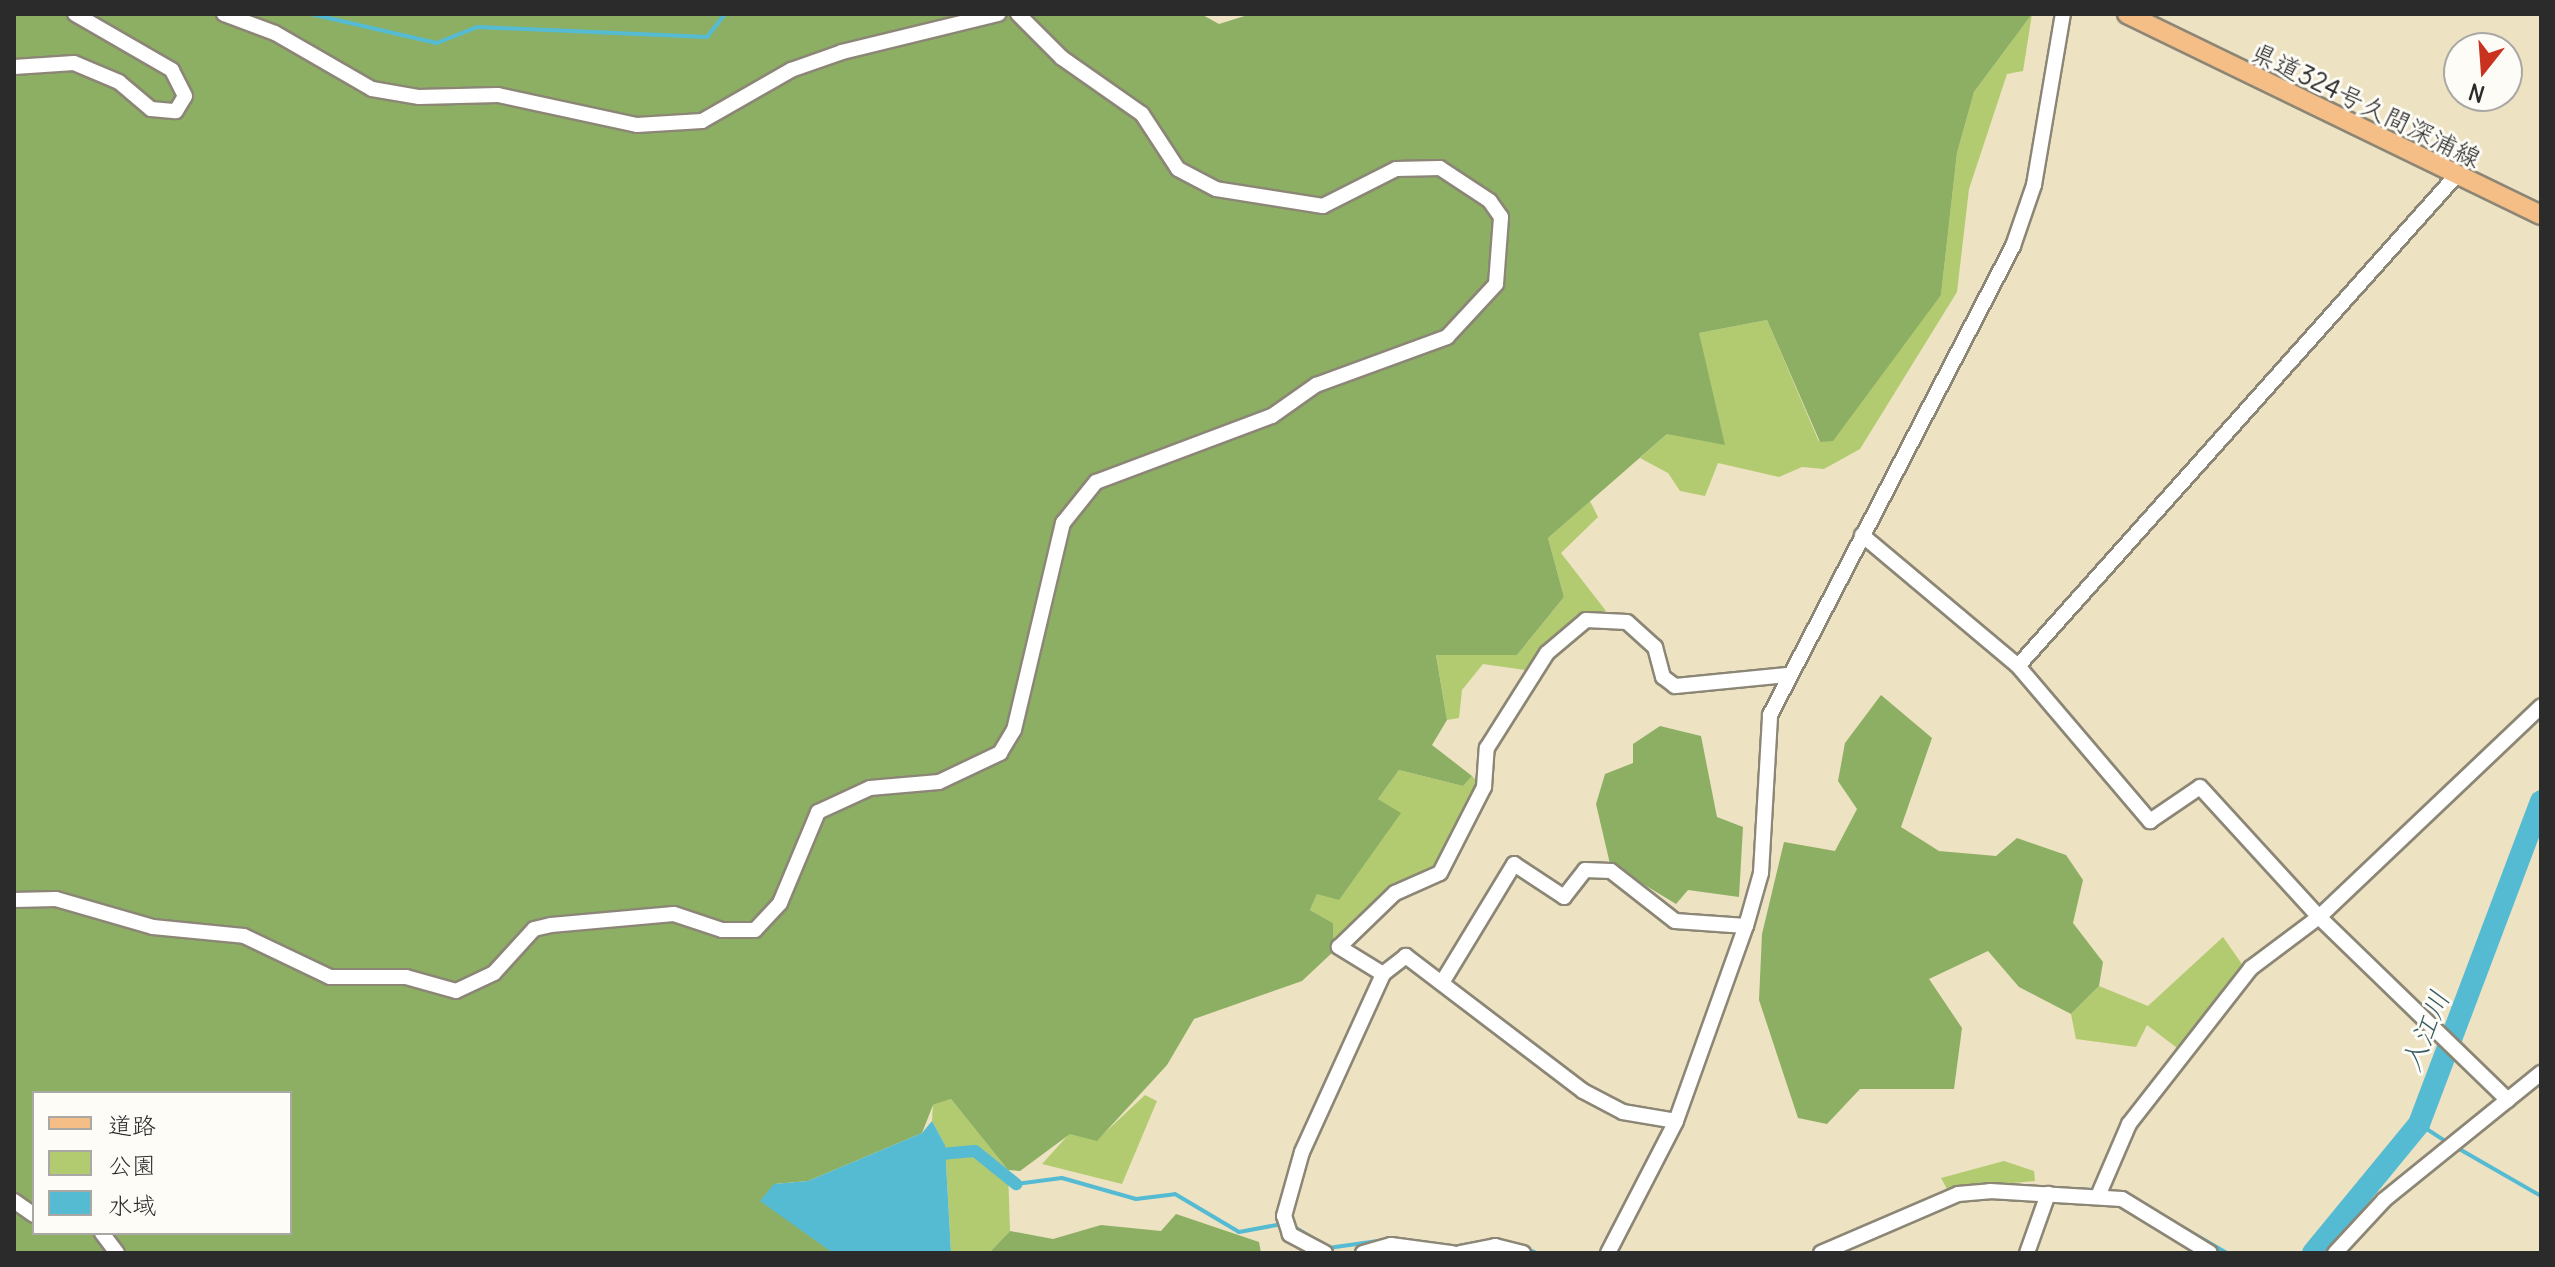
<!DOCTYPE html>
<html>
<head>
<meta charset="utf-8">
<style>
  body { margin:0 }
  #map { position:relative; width:2555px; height:1267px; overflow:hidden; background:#ede2c2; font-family:Delius,"Klee One",sans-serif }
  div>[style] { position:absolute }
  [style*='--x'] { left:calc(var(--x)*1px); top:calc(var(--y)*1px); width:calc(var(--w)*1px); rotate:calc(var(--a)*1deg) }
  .green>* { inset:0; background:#b2cb71 }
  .forest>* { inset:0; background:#8daf63 }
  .water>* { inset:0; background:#55bbd3 }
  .stream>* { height:4px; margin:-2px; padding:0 2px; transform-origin:2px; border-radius:2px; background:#55bbd3 }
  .canal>* { height:12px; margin:-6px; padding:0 6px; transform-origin:6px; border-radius:6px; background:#55bbd3 }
  .river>* { height:22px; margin:-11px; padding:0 11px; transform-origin:11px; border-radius:11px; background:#55bbd3 }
  .roads { filter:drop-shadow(2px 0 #8c8676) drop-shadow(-2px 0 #8c8676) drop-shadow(0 2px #8c8676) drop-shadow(0 -2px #8c8676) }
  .minor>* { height:14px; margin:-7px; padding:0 7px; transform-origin:7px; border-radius:7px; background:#fff }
  .major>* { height:18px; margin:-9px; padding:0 9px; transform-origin:9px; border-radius:9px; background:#f6be87 }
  span { translate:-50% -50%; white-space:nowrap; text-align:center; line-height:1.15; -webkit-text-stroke:6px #fdfcf7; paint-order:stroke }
  .street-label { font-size:26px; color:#2b2b2b }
  .water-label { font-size:28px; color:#3a5d66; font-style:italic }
  .frame { position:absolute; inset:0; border:16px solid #2b2b2b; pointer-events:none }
  .legend { position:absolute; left:32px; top:1091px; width:260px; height:144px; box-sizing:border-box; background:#fdfcf7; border:2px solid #a9a8a5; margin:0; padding:10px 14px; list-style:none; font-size:24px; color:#2b2b2b }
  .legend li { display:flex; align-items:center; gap:16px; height:40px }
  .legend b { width:40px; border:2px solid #a9a8a5 }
  .north { position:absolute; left:2443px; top:32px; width:80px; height:80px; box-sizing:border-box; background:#fdfcf7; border:2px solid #a9a8a5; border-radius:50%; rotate:197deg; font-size:22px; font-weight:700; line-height:32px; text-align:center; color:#2b2b2b }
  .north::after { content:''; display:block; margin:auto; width:28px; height:36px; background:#c8321e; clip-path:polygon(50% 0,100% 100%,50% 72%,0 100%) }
</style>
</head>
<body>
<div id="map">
  <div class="green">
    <div style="clip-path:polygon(2032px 14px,2023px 71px,2007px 74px,1969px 189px,1957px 292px,1860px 449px,1824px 469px,1802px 467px,1779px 477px,1718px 463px,1705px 496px,1680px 491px,1668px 473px,1640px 458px,1667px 434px,1699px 333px,1767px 320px,1819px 442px,1941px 295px,1957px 153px,1974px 92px)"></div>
    <div style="clip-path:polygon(1590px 501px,1598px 517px,1561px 553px,1606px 611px,1576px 619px,1525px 670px,1483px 664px,1462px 690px,1459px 718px,1447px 720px,1436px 654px,1517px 655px,1564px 597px,1548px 538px)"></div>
    <div style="clip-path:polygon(1399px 770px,1463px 786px,1472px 776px,1481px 785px,1436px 870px,1388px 890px,1347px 927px,1334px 951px,1333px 923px,1310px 910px,1317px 894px,1400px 813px,1378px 799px)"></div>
    <div style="clip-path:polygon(2223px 937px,2244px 967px,2181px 1051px,2147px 1025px,2136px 1047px,2076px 1039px,2071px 1014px,2099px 986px,2148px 1006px)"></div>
    <div style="clip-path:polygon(1145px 1095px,1157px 1101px,1122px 1184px,1042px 1164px,1070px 1133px,1097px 1140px)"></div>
    <div style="clip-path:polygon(951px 1099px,1008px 1170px,1010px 1231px,989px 1253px,951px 1253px,945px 1145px,932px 1121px,933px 1105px)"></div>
    <div style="clip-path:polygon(2004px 1161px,2034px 1171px,2035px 1181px,1947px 1189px,1941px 1178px)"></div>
  </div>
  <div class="forest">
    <div style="clip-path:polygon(evenodd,14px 14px,1201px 14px,1219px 24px,1251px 14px,2032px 14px,1974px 92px,1957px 153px,1941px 295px,1833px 441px,1820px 442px,1767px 320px,1699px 333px,1725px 445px,1667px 434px,1548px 538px,1564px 597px,1517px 655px,1436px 655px,1447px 720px,1432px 745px,1472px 776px,1463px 786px,1399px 770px,1378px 799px,1401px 813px,1339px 900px,1317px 894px,1310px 910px,1333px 923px,1334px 951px,1302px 981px,1194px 1019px,1167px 1065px,1097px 1141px,1070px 1134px,1020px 1171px,1008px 1170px,951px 1099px,933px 1105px,922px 1133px,808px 1181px,774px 1184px,833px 1253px,14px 1253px,14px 14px,34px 1093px,290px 1093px,290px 1233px,34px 1233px,34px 1093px)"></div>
    <div style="clip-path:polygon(1881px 695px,1932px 738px,1901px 827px,1939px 851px,1996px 856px,2017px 838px,2066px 855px,2083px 880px,2073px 923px,2103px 962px,2099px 986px,2071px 1014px,2019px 987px,1988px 951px,1929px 979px,1962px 1028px,1954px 1089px,1860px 1089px,1827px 1124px,1798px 1118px,1759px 1000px,1762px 934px,1784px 842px,1835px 851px,1857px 809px,1838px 781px,1845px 743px)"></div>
    <div style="clip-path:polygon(1660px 726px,1701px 736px,1717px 817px,1743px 827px,1739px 897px,1688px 890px,1676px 904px,1610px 864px,1596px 804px,1605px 774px,1633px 763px,1633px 744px)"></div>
    <div style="clip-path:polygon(1176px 1214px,1259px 1242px,1261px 1253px,989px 1253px,1010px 1231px,1053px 1239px,1101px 1225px,1161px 1231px)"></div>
  </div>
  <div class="water">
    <div style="clip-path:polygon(932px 1121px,945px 1145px,951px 1253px,833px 1253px,760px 1201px,774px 1184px,808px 1181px,922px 1133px)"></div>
  </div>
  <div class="stream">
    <div style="--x:311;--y:14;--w:129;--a:13"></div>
    <div style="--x:437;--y:43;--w:43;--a:-21.8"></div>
    <div style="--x:477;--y:27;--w:230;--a:2.5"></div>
    <div style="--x:707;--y:37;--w:29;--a:-52"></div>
    <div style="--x:2419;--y:1124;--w:31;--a:33"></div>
    <div style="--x:2461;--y:1150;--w:92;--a:29.9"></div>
    <div style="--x:1016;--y:1184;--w:46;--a:-7.4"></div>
    <div style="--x:1062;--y:1178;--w:77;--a:15.8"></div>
    <div style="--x:1136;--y:1199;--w:39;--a:-7"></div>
    <div style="--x:1175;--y:1194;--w:74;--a:30.7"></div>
    <div style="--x:1239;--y:1232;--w:44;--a:-10.5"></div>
    <div style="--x:2064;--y:1189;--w:31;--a:2"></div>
    <div style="--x:2104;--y:1190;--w:22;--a:10"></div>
    <div style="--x:2158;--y:1213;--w:80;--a:30.1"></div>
    <div style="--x:1875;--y:1222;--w:67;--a:-22.8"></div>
    <div style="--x:1291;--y:1225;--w:27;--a:31"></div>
    <div style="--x:1452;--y:1247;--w:42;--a:-9.7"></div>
    <div style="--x:1328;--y:1248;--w:65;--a:-8"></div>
    <div style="--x:1525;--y:1248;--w:12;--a:24"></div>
  </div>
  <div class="canal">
    <div style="--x:929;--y:1155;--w:46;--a:-5"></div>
    <div style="--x:975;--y:1151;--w:53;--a:38.8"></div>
  </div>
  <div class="river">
    <div style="--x:2313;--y:1253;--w:167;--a:-50.6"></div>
    <div style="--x:2419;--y:1124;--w:345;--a:-69.3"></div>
  </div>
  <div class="roads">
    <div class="minor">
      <div style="--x:224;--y:14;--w:54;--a:20.4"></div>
      <div style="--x:275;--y:33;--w:112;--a:30"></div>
      <div style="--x:372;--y:89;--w:48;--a:9.7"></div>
      <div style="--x:419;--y:97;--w:79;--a:-1.5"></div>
      <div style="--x:498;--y:95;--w:142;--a:12.2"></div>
      <div style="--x:637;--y:125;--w:65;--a:-3.5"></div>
      <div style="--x:702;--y:121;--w:103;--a:-29.8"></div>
      <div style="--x:791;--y:70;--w:54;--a:-19.4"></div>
      <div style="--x:842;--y:52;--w:161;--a:-13.7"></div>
      <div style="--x:14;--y:67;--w:60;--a:-3.8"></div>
      <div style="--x:74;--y:63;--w:49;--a:22.9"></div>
      <div style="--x:119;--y:82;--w:42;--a:40.2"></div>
      <div style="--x:151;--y:109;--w:25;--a:5"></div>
      <div style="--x:176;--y:111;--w:17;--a:-59"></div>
      <div style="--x:185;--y:96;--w:29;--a:-117"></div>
      <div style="--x:172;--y:70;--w:112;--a:-150"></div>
      <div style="--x:1862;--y:535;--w:204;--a:40"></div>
      <div style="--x:2018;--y:666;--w:204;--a:49.6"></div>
      <div style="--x:2150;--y:821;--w:60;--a:-34.2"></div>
      <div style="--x:2200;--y:787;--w:176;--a:47.5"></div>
      <div style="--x:2319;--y:917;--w:263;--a:44.1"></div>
      <div style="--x:2018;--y:666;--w:654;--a:-48.22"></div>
      <div style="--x:14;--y:900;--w:42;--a:-1.4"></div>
      <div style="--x:56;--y:899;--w:101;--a:16.1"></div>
      <div style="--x:153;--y:927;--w:91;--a:5.6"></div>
      <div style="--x:244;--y:936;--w:95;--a:25.5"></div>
      <div style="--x:330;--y:977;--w:76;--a:0"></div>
      <div style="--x:406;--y:977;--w:52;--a:15.6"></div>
      <div style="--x:456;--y:991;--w:42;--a:-25.3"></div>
      <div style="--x:494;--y:973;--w:59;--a:-47.7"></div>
      <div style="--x:534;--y:929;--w:17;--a:-13"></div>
      <div style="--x:551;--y:925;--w:123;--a:-5.1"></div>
      <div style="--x:674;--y:914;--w:51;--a:18.4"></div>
      <div style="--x:722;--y:930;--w:33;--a:0"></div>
      <div style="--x:755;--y:930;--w:37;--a:-47"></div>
      <div style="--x:780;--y:903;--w:99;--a:-67.3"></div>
      <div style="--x:818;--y:812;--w:57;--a:-24.8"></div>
      <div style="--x:870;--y:788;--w:69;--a:-5"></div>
      <div style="--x:939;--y:782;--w:68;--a:-25.4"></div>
      <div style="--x:1000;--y:753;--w:27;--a:-59"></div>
      <div style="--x:1014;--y:730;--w:213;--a:-76.7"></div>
      <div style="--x:1063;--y:523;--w:53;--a:-51.2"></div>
      <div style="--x:1096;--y:482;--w:188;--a:-20.6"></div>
      <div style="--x:1272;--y:416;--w:54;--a:-35.2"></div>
      <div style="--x:1316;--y:385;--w:140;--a:-20.1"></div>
      <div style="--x:1447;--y:337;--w:72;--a:-47.2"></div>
      <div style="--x:1496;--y:284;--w:67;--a:-85.7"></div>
      <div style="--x:1501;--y:217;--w:19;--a:-125"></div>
      <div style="--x:1490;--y:201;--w:60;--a:-146.6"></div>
      <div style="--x:1440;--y:168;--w:44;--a:178.7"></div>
      <div style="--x:1396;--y:169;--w:82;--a:153.1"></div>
      <div style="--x:1323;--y:206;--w:108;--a:-171"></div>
      <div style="--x:1216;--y:189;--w:43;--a:-152.2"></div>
      <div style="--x:1178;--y:169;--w:66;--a:-123.2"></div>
      <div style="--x:1142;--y:114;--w:98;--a:-145"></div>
      <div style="--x:1062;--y:58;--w:62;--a:-135"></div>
      <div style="--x:1443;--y:981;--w:137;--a:-58.7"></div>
      <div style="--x:1514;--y:864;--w:60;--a:33.4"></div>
      <div style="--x:1564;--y:897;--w:34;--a:-52"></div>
      <div style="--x:1585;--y:870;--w:26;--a:2"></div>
      <div style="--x:1611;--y:871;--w:81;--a:38"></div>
      <div style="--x:1675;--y:921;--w:71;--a:4"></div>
      <div style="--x:1676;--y:1121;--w:54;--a:-170.4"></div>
      <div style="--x:1623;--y:1112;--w:45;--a:-152.3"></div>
      <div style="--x:1583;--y:1091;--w:223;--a:-142.7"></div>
      <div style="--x:1406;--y:956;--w:29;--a:142"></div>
      <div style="--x:1383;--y:974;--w:52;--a:-148.5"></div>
      <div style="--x:1339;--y:947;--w:78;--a:-44"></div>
      <div style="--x:1395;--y:893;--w:49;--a:-24"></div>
      <div style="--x:1440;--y:873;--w:97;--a:-62.9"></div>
      <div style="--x:1484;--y:787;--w:39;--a:-86"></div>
      <div style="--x:1487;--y:748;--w:112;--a:-57.7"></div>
      <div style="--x:1547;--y:653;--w:51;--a:-40.2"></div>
      <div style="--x:1586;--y:620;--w:41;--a:2.8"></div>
      <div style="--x:1627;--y:622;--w:38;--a:42"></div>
      <div style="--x:1655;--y:647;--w:31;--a:75"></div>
      <div style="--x:1663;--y:677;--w:15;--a:37"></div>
      <div style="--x:1675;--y:686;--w:113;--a:-5.6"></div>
      <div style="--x:2098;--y:1196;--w:78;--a:-66.7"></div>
      <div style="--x:2129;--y:1124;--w:198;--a:-52"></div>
      <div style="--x:2251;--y:968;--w:85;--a:-36.9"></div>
      <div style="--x:2319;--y:917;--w:306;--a:-43.5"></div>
      <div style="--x:14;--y:1201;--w:24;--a:35"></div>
      <div style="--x:102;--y:1233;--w:25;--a:53"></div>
      <div style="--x:1325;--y:1253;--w:40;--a:-152"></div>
      <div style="--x:1290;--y:1234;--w:19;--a:-108"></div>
      <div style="--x:1284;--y:1216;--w:66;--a:-74.3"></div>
      <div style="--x:1302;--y:1152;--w:196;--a:-65.5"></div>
      <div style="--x:1363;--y:1253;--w:29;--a:-16"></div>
      <div style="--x:1391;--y:1245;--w:62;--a:7.5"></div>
      <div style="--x:1460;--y:1253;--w:36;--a:-11"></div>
      <div style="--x:1495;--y:1246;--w:29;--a:14"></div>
      <div style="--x:1608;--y:1253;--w:148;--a:-62.7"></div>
      <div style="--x:1676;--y:1121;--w:207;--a:-70.3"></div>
      <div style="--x:1746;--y:926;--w:55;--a:-74.2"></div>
      <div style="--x:1761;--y:873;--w:158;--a:-86.7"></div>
      <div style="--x:1770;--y:715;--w:528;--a:-62.61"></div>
      <div style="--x:2013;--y:246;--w:65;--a:-71"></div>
      <div style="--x:2034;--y:185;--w:173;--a:-80.4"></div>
      <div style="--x:1821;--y:1253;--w:149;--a:-23.3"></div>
      <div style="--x:1958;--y:1194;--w:32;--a:-5"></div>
      <div style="--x:1990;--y:1191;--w:132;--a:3.5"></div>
      <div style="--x:2122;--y:1199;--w:103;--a:31.5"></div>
      <div style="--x:2027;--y:1253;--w:63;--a:-70.4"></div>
      <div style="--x:2335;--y:1253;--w:72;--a:-47.2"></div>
      <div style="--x:2384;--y:1200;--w:202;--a:-39"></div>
    </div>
    <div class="major">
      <div style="--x:2127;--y:14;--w:460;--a:25.9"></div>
    </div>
  </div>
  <div class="street-label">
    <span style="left:2366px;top:105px;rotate:26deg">県道324号久間深浦線</span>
  </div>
  <div class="water-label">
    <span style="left:2425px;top:1031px;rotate:-68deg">入江川</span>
  </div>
  <div class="frame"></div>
  <ul class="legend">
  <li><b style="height:10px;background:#f6be87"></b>道路</li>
  <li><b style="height:22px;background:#b2cb71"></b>公園</li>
  <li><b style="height:22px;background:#55bbd3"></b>水域</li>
  </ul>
  <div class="north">N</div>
</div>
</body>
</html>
